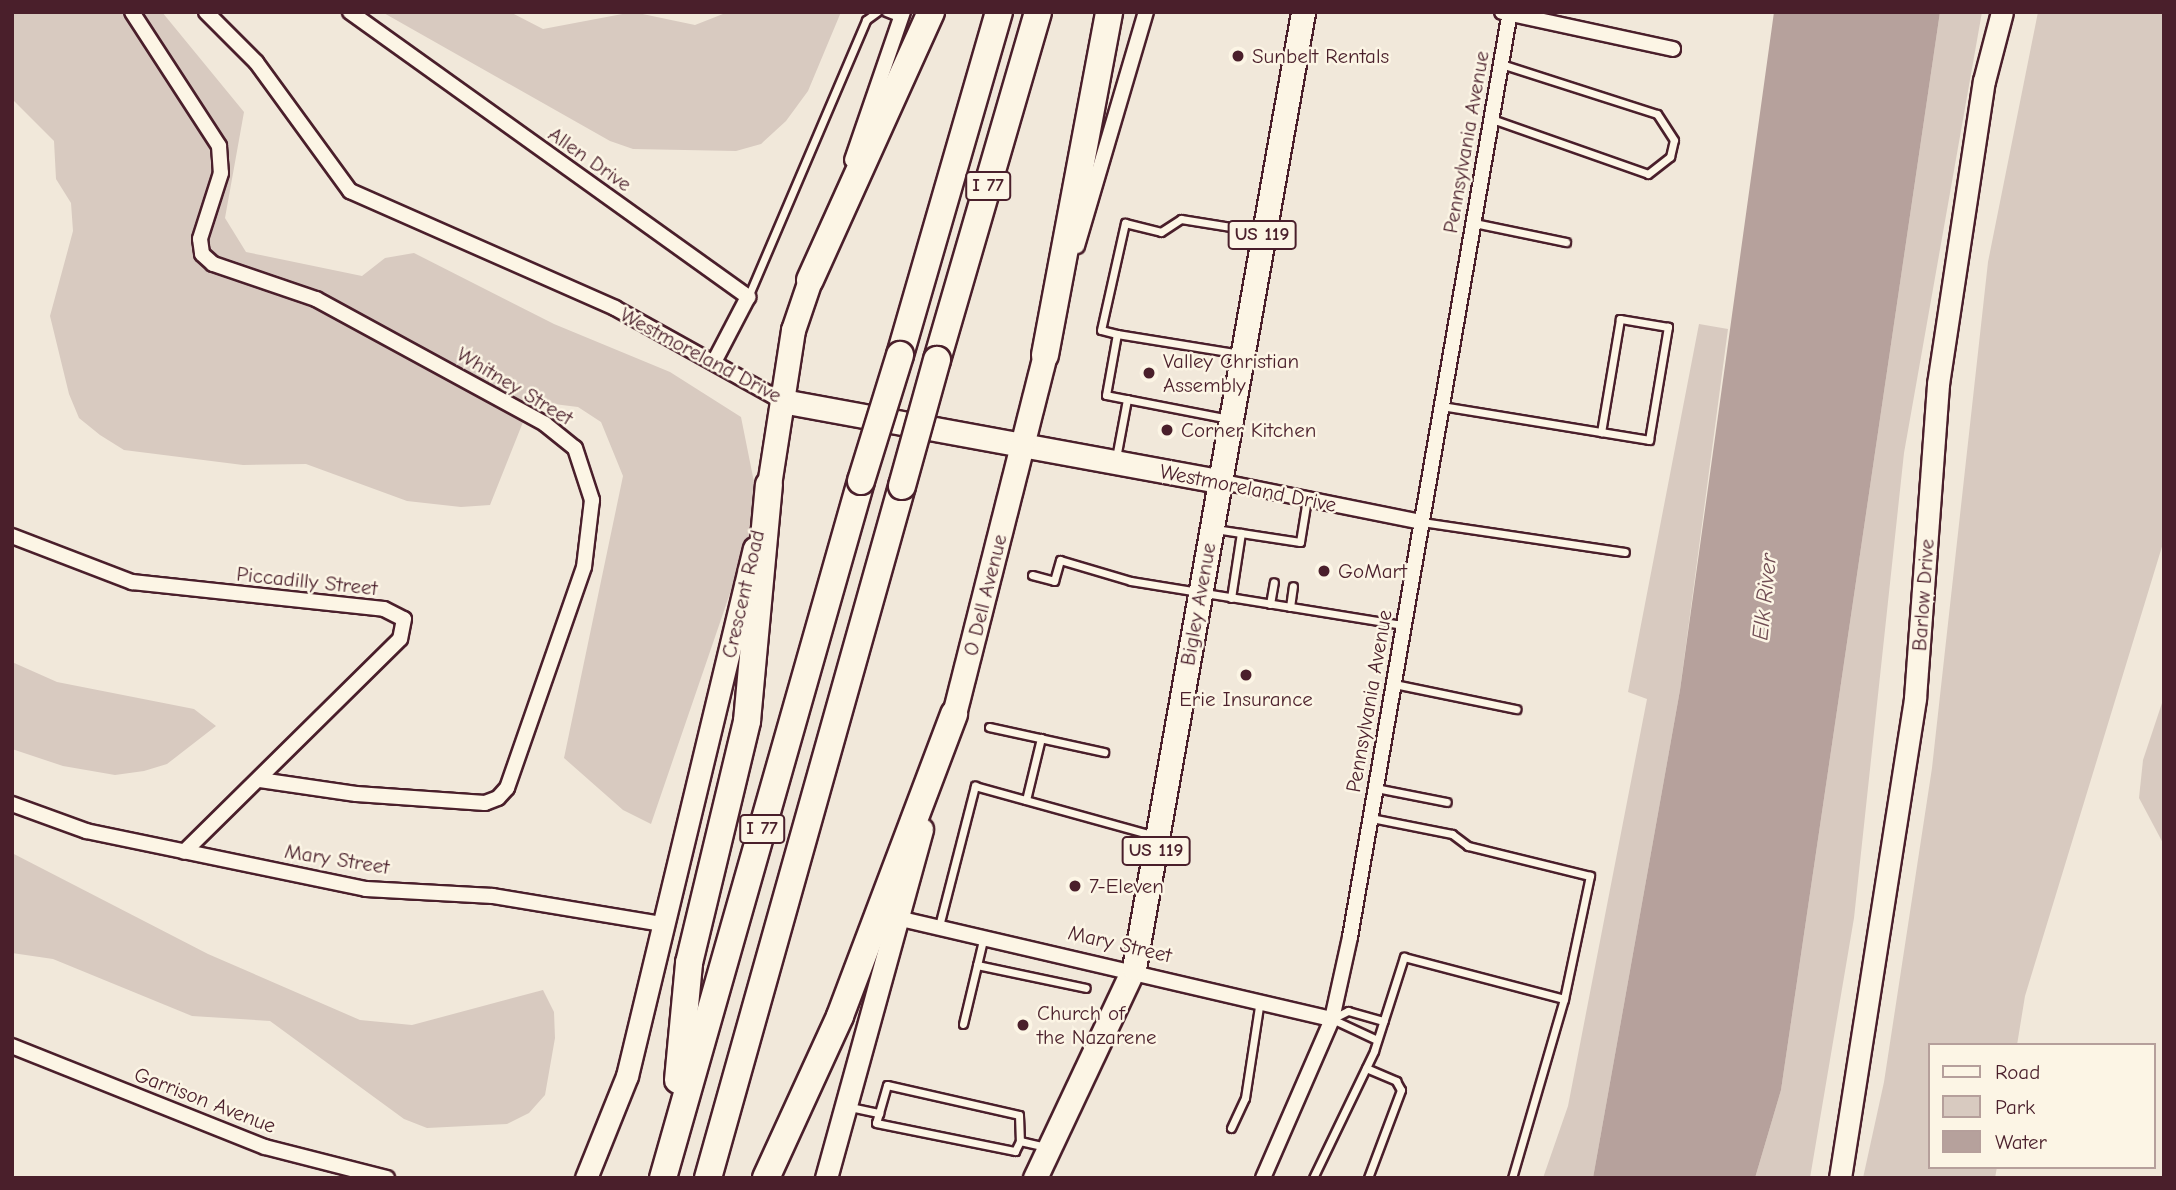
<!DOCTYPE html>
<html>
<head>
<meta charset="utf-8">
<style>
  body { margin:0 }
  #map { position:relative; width:2176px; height:1190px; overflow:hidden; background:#f1e8da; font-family:"Comic Neue",sans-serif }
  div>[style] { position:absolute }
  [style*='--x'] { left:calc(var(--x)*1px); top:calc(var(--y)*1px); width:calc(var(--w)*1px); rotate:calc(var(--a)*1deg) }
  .green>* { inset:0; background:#d8cac0 }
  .water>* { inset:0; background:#b6a19c }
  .roads { filter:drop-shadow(2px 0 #4a1f2b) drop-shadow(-2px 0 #4a1f2b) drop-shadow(0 2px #4a1f2b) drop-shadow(0 -2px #4a1f2b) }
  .lane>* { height:7px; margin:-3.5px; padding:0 3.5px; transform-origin:3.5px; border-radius:3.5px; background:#fcf5e5 }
  .street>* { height:14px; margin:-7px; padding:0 7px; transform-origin:7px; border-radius:7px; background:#fcf5e5 }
  .secondary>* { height:21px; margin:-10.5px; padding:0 10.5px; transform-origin:10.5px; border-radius:10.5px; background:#fcf5e5 }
  .primary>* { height:23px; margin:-11.5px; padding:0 11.5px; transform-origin:11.5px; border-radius:11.5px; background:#fcf5e5 }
  .highway>* { height:26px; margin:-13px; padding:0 13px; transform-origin:13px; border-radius:13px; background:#fcf5e5 }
  .bridges { filter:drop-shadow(2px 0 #4a1f2b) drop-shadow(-2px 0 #4a1f2b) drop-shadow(0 2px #4a1f2b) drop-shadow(0 -2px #4a1f2b) }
  .highway-bridge>* { height:26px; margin:-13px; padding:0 13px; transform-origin:13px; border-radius:13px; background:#fcf5e5 }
  .dots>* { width:19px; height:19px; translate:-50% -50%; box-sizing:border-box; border:4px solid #fcf5e5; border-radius:50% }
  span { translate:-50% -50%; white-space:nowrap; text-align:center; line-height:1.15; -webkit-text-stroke:5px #fcf5e5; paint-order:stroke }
  .shield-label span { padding:2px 5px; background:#fcf5e5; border:2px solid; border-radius:5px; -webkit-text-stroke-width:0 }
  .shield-label { font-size:19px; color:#4a1f2b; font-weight:700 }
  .poi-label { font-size:21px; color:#4a1f2b }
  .left { translate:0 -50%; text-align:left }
  .street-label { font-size:21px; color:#4a1f2b }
  .water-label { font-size:23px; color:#704c53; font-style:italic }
  .frame { position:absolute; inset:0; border:14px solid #4a1f2b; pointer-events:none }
  .legend { position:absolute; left:1928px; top:1043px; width:228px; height:126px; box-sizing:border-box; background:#fcf5e5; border:2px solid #b59f9b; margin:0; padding:9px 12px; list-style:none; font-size:21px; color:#4a1f2b }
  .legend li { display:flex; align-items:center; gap:14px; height:35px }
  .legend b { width:35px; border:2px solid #b59f9b }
</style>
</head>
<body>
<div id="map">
  <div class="green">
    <div style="clip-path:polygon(12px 12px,162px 12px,244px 112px,225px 218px,246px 252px,362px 276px,385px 258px,414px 253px,554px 324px,670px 372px,741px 417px,757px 497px,753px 526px,651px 824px,623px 810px,564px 758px,623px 476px,601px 422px,578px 407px,554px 404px,527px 412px,490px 505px,461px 507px,407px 501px,306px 464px,243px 465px,124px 450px,100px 435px,79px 418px,69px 394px,50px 316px,73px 231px,71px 203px,56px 179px,54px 141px,12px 99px)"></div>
    <div style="clip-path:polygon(382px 12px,510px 12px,543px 29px,633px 12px,695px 25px,728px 12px,841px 12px,808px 91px,786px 121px,761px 144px,736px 151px,633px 149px,610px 141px)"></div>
    <div style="clip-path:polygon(1940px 12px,1982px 12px,1904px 453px,1854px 918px,1810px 1178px,1755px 1178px,1781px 1090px)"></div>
    <div style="clip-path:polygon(2038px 12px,2164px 12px,2164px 540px,2025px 996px,2017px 1045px,1929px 1045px,1929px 1167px,1997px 1167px,1995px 1178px,1863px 1178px,1884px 1082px,1932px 768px,1988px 262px)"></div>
    <div style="clip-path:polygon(1699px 324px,1728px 329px,1680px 690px,1593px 1178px,1543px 1178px,1568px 1106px,1647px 699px,1628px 692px)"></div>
    <div style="clip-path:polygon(12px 662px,57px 682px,194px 709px,216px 726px,167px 764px,144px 771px,115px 775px,63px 766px,12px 749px)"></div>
    <div style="clip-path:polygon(2164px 697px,2164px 845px,2139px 798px,2143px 760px)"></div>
    <div style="clip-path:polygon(12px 853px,208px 954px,360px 1020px,412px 1025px,543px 990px,554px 1012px,555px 1038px,545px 1095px,529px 1113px,507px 1124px,427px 1128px,404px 1119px,270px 1021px,192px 1016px,53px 959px,12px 953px)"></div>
  </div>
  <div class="water">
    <div style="clip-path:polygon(1774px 12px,1940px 12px,1781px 1090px,1755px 1178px,1593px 1178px,1680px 690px)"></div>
  </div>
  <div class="roads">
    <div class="lane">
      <div style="--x:886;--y:12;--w:16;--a:22"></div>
      <div style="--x:1492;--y:119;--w:165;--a:19.4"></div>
      <div style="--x:1648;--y:174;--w:28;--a:-38"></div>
      <div style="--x:1670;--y:157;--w:17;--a:-77"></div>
      <div style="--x:1674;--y:140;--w:31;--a:-123"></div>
      <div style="--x:1657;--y:114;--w:164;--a:-162.2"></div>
      <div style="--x:1474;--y:223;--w:94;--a:11.7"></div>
      <div style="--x:748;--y:297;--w:301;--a:-66.9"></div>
      <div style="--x:866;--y:20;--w:14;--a:-36"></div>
      <div style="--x:1117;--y:334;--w:16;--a:-166"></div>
      <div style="--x:1101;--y:330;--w:110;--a:-77.4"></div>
      <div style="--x:1125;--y:223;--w:37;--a:14"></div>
      <div style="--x:1161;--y:232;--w:24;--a:-33"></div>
      <div style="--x:1181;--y:219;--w:82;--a:9.1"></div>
      <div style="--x:1442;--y:406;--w:210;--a:9.3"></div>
      <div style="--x:1649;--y:440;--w:115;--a:-80.5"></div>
      <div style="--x:1668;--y:327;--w:49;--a:-170.5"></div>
      <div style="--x:1620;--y:319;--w:115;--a:99.5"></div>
      <div style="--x:1229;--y:419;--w:125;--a:-169"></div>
      <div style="--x:1106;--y:395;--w:62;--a:-79.8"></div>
      <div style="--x:1117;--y:334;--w:125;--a:9.2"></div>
      <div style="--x:1116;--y:458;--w:60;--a:-79.4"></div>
      <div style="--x:1422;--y:522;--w:205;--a:8.4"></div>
      <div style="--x:1215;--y:529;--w:86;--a:8.7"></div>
      <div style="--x:1300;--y:542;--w:44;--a:-80.8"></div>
      <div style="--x:1032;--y:575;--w:23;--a:15"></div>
      <div style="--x:1054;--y:581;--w:22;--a:-74"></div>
      <div style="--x:1060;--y:560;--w:74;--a:16.5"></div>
      <div style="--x:1131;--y:581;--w:277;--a:9.2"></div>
      <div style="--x:1231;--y:598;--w:66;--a:-81.3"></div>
      <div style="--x:1270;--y:604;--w:22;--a:-80"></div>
      <div style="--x:1290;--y:607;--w:21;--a:-82"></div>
      <div style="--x:1394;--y:684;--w:125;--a:11.6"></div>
      <div style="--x:989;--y:727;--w:118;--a:12.3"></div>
      <div style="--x:1376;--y:788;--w:72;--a:11.2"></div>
      <div style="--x:1026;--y:800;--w:64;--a:-76.4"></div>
      <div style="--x:939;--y:926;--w:145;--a:-75.6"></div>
      <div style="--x:975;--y:786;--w:187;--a:15.5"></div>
      <div style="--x:977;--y:965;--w:111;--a:11.9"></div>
      <div style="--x:963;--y:1024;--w:90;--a:-76.6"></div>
      <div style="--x:1377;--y:1040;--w:50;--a:-155"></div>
      <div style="--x:1332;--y:1019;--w:18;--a:-27"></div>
      <div style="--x:1348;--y:1011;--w:37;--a:16"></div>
      <div style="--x:1366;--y:1068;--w:33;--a:23"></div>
      <div style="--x:1396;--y:1081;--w:10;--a:61"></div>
      <div style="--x:1401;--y:1090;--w:94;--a:110.6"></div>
      <div style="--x:850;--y:1107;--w:30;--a:12"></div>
      <div style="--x:879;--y:1113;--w:10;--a:107"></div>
      <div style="--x:876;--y:1123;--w:142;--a:11.4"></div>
      <div style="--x:1015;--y:1151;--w:11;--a:-63"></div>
      <div style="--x:1020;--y:1141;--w:26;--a:13"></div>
      <div style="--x:879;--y:1113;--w:29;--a:-74"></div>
      <div style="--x:887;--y:1085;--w:135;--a:12.8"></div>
      <div style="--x:1019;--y:1115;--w:26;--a:88"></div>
      <div style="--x:1231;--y:1128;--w:33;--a:-65"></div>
      <div style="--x:1245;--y:1098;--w:99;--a:-81.3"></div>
      <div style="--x:1313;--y:1178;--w:141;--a:-64.3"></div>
      <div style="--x:1374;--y:1051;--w:99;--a:-72.3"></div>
      <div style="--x:1404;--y:957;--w:165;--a:14.7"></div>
      <div style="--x:1564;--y:999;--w:126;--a:-78.1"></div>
      <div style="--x:1590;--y:876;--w:126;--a:-166.2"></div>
      <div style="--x:1468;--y:846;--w:20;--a:-143"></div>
      <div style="--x:1452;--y:834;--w:83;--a:-168.8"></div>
      <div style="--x:1512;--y:1178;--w:186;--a:-73.8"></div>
    </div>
    <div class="street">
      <div style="--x:132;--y:12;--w:160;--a:57"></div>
      <div style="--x:219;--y:146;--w:27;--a:86"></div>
      <div style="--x:221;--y:173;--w:69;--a:107.7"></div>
      <div style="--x:200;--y:239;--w:15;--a:82"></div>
      <div style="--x:202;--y:254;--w:15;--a:42"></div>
      <div style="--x:213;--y:264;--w:109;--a:18.8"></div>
      <div style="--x:316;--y:299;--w:261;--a:28.6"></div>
      <div style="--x:545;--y:424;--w:38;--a:39"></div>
      <div style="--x:575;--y:448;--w:55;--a:71.9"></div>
      <div style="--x:592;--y:500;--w:67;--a:96.8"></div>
      <div style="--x:584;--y:567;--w:234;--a:109.2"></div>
      <div style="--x:507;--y:788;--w:13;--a:132"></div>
      <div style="--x:498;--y:798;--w:14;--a:159"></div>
      <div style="--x:485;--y:803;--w:129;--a:-176"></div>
      <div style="--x:356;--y:794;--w:97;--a:-171.7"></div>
      <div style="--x:206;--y:12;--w:71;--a:45"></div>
      <div style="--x:256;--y:62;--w:160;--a:53.9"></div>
      <div style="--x:350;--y:191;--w:290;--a:23.8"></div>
      <div style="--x:615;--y:308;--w:191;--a:29.1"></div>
      <div style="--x:350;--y:12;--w:490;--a:35.6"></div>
      <div style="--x:748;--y:297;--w:73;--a:117.6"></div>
      <div style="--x:1502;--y:12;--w:175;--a:12.2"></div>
      <div style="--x:852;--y:160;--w:157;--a:-71"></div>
      <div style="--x:1077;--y:246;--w:244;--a:-73.6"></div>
      <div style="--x:1218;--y:481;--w:208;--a:11.4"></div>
      <div style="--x:12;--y:536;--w:129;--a:21"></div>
      <div style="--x:132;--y:582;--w:253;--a:6.1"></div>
      <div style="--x:384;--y:609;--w:22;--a:27"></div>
      <div style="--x:404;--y:619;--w:20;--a:101"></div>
      <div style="--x:400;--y:639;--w:303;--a:135.4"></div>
      <div style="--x:12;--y:804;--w:79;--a:20"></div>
      <div style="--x:86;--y:831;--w:286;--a:11.7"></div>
      <div style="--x:366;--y:889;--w:127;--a:3.2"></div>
      <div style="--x:493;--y:896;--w:171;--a:9.4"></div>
      <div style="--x:897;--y:918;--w:447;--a:13.1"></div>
      <div style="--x:12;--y:1046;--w:272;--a:21.8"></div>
      <div style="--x:265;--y:1147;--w:126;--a:14.3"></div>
      <div style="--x:1263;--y:1178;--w:173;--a:-66.5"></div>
      <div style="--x:1332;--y:1019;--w:84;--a:-77.6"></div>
      <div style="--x:1350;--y:937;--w:939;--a:-80.19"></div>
    </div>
    <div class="secondary">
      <div style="--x:586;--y:1178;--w:110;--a:-68.1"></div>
      <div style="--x:627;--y:1076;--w:543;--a:-76.48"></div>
      <div style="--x:826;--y:1178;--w:362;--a:-74.6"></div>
      <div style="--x:1840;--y:1178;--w:486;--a:-81.1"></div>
      <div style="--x:1915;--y:698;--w:315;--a:-85.8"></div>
      <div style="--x:1938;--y:384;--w:306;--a:-81.4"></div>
      <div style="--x:1984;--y:81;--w:71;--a:-75.4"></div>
    </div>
    <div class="primary">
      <div style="--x:782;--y:401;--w:443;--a:10.4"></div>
      <div style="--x:769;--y:485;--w:157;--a:-81.2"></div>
      <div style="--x:793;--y:330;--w:53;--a:-71.2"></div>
      <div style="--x:954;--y:714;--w:370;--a:-75.8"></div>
      <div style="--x:1035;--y:1178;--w:232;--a:-64.8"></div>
      <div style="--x:1134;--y:968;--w:971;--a:-79.97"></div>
    </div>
    <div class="highway">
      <div style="--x:810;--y:280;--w:294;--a:-65.7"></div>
      <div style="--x:900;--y:355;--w:357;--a:-73.9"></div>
      <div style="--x:1045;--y:355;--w:349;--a:-79.4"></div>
      <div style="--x:937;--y:360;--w:362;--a:-73.8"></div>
      <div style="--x:678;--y:1080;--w:118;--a:-84.6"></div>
      <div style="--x:689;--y:963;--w:249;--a:-76.5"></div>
      <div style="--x:747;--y:721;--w:237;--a:-84.7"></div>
      <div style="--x:663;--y:1178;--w:725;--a:-74.14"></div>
      <div style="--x:708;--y:1178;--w:719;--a:-74.34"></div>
      <div style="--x:766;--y:1178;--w:178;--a:-65.4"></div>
      <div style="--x:840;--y:1016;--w:323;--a:-69.3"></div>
    </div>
  </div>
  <div class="bridges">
    <div class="highway-bridge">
      <div style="--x:861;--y:481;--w:132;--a:-72.8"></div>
      <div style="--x:902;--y:486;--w:131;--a:-74.5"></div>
    </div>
  </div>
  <div class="dots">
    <div style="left:1238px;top:56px;background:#4a1f2b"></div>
    <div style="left:1149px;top:373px;background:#4a1f2b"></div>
    <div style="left:1167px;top:430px;background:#4a1f2b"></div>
    <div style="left:1324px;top:571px;background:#4a1f2b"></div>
    <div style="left:1246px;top:675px;background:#4a1f2b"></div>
    <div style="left:1075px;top:886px;background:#4a1f2b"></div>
    <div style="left:1023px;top:1025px;background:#4a1f2b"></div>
  </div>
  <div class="shield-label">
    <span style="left:988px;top:186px">I 77</span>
    <span style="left:1262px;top:235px">US 119</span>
    <span style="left:762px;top:829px">I 77</span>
    <span style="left:1156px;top:851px">US 119</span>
  </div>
  <div class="poi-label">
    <span class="left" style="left:1252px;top:56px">Sunbelt Rentals</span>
    <span class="left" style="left:1163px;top:373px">Valley Christian<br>Assembly</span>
    <span class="left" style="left:1181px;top:430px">Corner Kitchen</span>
    <span class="left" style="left:1338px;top:571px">GoMart</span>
    <span style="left:1246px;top:699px">Erie Insurance</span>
    <span class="left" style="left:1089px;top:886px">7-Eleven</span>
    <span class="left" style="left:1037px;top:1025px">Church of<br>the Nazarene</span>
  </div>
  <div class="street-label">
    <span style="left:1466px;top:142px;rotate:-80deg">Pennsylvania Avenue</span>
    <span style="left:590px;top:159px;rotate:35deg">Allen Drive</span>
    <span style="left:701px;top:355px;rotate:28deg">Westmoreland Drive</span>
    <span style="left:515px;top:386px;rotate:31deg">Whitney Street</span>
    <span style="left:1248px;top:488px;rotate:11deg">Westmoreland Drive</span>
    <span style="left:307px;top:581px;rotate:6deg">Piccadilly Street</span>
    <span style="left:743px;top:594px;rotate:-77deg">Crescent Road</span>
    <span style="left:985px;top:595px;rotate:-76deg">O Dell Avenue</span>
    <span style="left:1923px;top:595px;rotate:-86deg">Barlow Drive</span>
    <span style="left:1198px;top:604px;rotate:-80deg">Bigley Avenue</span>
    <span style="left:1369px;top:701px;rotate:-80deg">Pennsylvania Avenue</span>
    <span style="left:337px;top:859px;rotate:9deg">Mary Street</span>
    <span style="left:1120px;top:944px;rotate:13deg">Mary Street</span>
    <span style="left:205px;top:1100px;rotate:21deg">Garrison Avenue</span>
  </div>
  <div class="water-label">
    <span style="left:1765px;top:597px;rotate:-84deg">Elk River</span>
  </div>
  <div class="frame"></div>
  <ul class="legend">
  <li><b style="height:9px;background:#fcf5e5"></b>Road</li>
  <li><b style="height:19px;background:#d8cac0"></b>Park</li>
  <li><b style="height:19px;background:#b6a19c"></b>Water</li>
  </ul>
</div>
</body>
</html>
